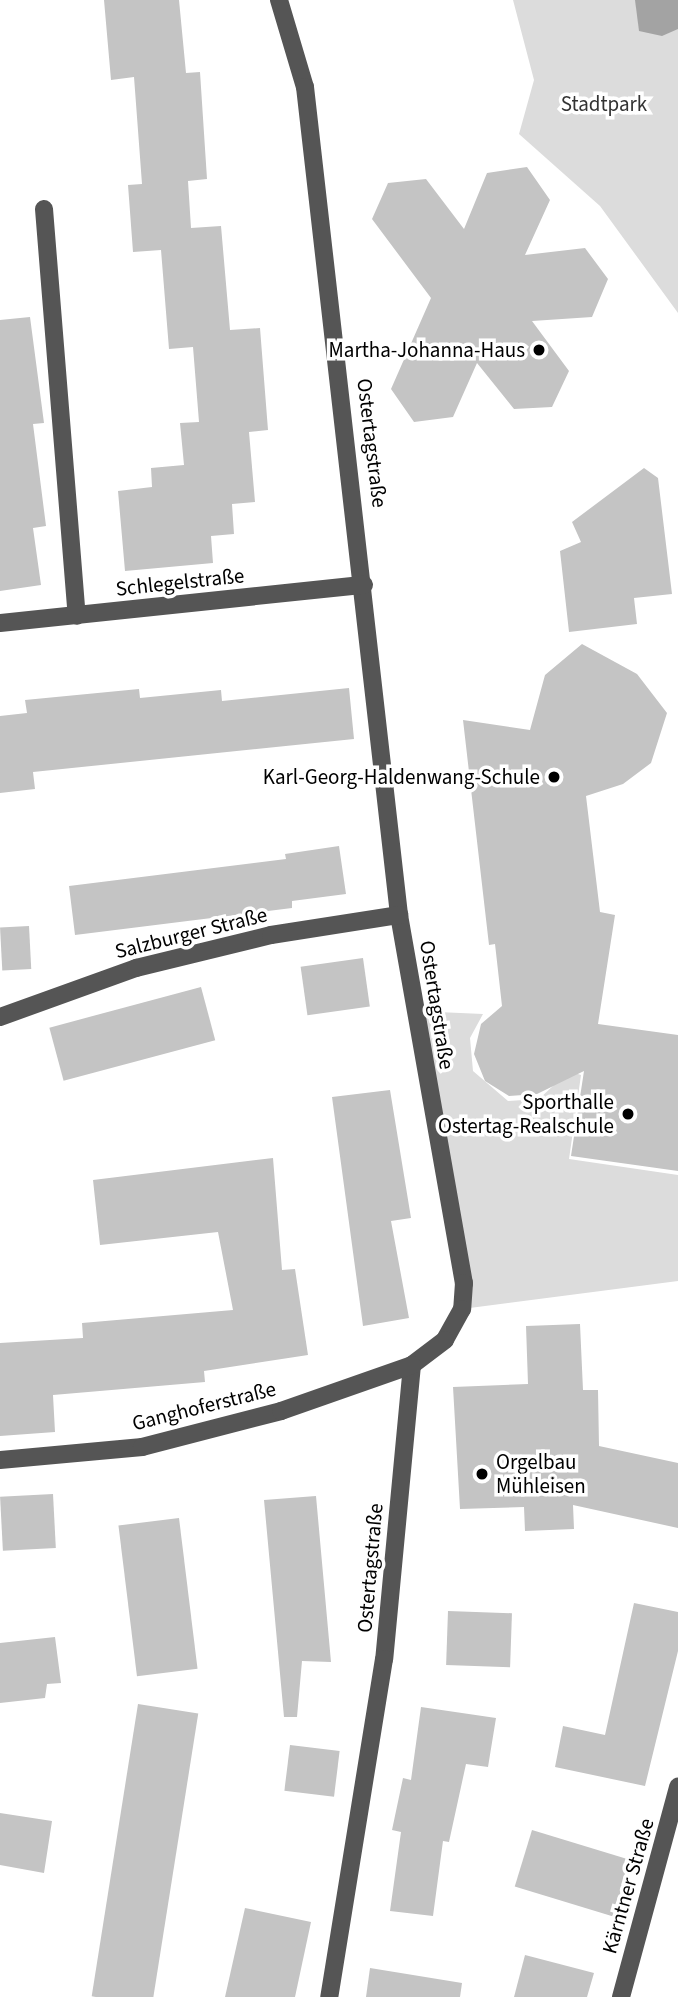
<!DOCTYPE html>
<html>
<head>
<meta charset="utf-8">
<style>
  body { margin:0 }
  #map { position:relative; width:678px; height:1997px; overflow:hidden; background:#fff; font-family:"Source Sans 3",sans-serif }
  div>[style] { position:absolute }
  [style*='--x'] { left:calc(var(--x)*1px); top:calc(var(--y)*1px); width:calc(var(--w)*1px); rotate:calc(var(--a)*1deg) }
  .green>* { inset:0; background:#dcdcdc }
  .water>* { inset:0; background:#a3a3a3 }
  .building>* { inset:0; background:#c4c4c4; transform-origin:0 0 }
  .minor>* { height:18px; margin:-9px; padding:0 9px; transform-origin:9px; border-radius:9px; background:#555 }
  .dots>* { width:19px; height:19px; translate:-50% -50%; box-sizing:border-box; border:4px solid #fff; border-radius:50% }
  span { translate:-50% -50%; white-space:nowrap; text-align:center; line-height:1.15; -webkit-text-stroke:7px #fff; paint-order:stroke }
  .park-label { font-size:21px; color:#333 }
  .poi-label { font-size:21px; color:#000 }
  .right { translate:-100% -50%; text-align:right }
  .left { translate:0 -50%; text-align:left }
  .street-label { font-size:21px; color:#000 }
</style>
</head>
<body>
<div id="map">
  <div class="green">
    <div style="clip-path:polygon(513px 0,678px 0,678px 313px,600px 206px,519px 134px,534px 80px)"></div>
    <div style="clip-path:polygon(415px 1011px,483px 1014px,470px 1038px,473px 1071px,508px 1101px,539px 1099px,569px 1071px,581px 1075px,569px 1159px,678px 1175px,678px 1281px,462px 1309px)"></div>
  </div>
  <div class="water">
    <div style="clip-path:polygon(635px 0,678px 0,678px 29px,662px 36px,639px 31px)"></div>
  </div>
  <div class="building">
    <div style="clip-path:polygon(104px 0,179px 0,186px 73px,200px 72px,207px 179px,188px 181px,191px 228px,221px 226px,230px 330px,260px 328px,268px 430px,249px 432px,255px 502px,232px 504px,234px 534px,211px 536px,213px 563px,125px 571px,118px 491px,152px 487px,151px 468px,184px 465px,180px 423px,199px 422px,193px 347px,169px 349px,161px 250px,133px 252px,128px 185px,142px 184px,134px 77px,111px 80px)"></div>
    <div style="clip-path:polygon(527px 167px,550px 200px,525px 255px,585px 248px,608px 279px,592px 317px,532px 321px,569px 371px,552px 407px,514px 409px,477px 363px,453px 417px,414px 422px,391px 389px,431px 298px,372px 219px,388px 183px,426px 179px,464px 229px,487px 173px)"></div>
    <div style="clip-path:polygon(30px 317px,44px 423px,33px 424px,46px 526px,33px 528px,41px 585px,0 591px,0 320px)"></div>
    <div style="clip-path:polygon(644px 468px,658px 478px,672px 594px,634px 598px,637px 624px,569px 632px,560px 551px,581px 542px,572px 522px)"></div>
    <div style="clip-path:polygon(582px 644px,637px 674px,667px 713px,651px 763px,623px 784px,586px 796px,600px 912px,615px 915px,598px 1024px,678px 1035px,678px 1171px,571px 1156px,584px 1071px,537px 1094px,509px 1096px,485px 1081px,474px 1054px,481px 1024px,502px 1006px,495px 944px,489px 945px,463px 720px,530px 730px,545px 675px)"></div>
    <div style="clip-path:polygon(349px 688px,354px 739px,33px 772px,35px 789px,0 793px,0 716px,27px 713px,25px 700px,139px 689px,140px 698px,221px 690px,222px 701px)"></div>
    <div style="clip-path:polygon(339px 846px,346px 894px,292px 901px,292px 908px,75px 935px,69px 886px,286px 859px,285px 854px)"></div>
    <div style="left:29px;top:926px;width:43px;height:29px;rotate:87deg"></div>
    <div style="left:363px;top:958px;width:49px;height:63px;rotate:82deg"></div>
    <div style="left:201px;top:987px;width:55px;height:157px;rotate:75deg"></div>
    <div style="clip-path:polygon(390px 1090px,411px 1218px,391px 1221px,409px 1318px,363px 1326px,332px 1097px)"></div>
    <div style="clip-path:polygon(273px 1158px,282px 1270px,295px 1269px,308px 1355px,204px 1371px,205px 1382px,53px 1395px,55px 1432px,0 1436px,0 1343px,83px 1338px,82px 1323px,233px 1310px,218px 1232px,100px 1245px,93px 1180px)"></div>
    <div style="clip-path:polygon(580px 1324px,583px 1390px,598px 1390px,599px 1446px,678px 1463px,678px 1528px,573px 1505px,574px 1529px,525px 1531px,524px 1507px,460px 1509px,453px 1387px,528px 1384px,526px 1326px)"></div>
    <div style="left:53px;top:1494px;width:54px;height:53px;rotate:87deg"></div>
    <div style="clip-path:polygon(316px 1496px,331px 1662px,302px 1661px,297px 1717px,284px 1717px,264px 1500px)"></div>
    <div style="left:179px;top:1518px;width:152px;height:61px;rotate:83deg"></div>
    <div style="clip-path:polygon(634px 1603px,678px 1612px,678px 1651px,645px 1786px,555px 1767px,563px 1726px,605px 1735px)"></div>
    <div style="left:448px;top:1611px;width:64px;height:54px;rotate:2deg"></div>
    <div style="clip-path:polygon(55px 1637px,61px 1683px,47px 1684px,45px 1698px,0 1703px,0 1643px)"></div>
    <div style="left:138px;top:1704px;width:61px;height:296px;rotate:9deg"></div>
    <div style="clip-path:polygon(421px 1707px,496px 1718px,488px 1767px,466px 1764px,449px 1842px,443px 1841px,433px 1916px,390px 1911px,401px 1832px,392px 1830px,403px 1778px,411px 1780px)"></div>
    <div style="left:290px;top:1745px;width:50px;height:46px;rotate:7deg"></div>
    <div style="clip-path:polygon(0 1813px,52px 1821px,44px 1873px,0 1865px)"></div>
    <div style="left:532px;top:1830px;width:103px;height:59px;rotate:17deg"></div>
    <div style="clip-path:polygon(245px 1908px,311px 1922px,295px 1997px,225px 1997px)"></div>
    <div style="clip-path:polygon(525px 1955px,594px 1973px,587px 1997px,514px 1997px)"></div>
    <div style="clip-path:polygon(370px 1968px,462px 1983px,460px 1997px,366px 1997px)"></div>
  </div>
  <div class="minor">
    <div style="--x:279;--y:0;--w:91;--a:73.4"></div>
    <div style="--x:305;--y:87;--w:833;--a:83.52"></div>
    <div style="--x:399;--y:915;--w:374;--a:80"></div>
    <div style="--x:464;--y:1283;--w:26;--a:94"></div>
    <div style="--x:462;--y:1309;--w:35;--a:119"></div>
    <div style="--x:445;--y:1340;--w:41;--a:142.9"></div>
    <div style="--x:412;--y:1365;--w:295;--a:95.4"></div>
    <div style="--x:384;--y:1659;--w:342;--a:99.2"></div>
    <div style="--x:44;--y:209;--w:408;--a:85.4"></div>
    <div style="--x:0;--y:623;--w:366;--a:-6"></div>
    <div style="--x:0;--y:1017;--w:145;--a:-19.8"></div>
    <div style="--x:136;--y:968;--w:139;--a:-13.7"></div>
    <div style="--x:271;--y:935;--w:130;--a:-8.9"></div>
    <div style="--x:0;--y:1460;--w:143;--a:-5.2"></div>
    <div style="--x:142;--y:1447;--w:144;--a:-14.5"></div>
    <div style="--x:281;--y:1411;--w:139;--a:-19.3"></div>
    <div style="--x:621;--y:1997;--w:218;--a:-74.8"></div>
  </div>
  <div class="dots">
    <div style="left:539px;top:350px;background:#000"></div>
    <div style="left:554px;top:777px;background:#000"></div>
    <div style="left:628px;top:1114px;background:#000"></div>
    <div style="left:482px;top:1474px;background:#000"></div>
  </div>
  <div class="park-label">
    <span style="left:604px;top:104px">Stadtpark</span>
  </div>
  <div class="poi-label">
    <span class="right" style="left:525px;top:350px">Martha-Johanna-Haus</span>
    <span class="right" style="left:540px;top:777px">Karl-Georg-Haldenwang-Schule</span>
    <span class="right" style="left:614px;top:1114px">Sporthalle<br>Ostertag-Realschule</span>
    <span class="left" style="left:496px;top:1474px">Orgelbau<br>Mühleisen</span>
  </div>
  <div class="street-label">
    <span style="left:372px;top:443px;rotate:83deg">Ostertagstraße</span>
    <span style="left:180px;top:582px;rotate:-6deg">Schlegelstraße</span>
    <span style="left:191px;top:933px;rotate:-14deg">Salzburger Straße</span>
    <span style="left:437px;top:1005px;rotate:81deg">Ostertagstraße</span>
    <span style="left:204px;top:1406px;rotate:-14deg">Ganghoferstraße</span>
    <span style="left:370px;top:1568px;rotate:-85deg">Ostertagstraße</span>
    <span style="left:628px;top:1886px;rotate:-74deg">Kärntner Straße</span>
  </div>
</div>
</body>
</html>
